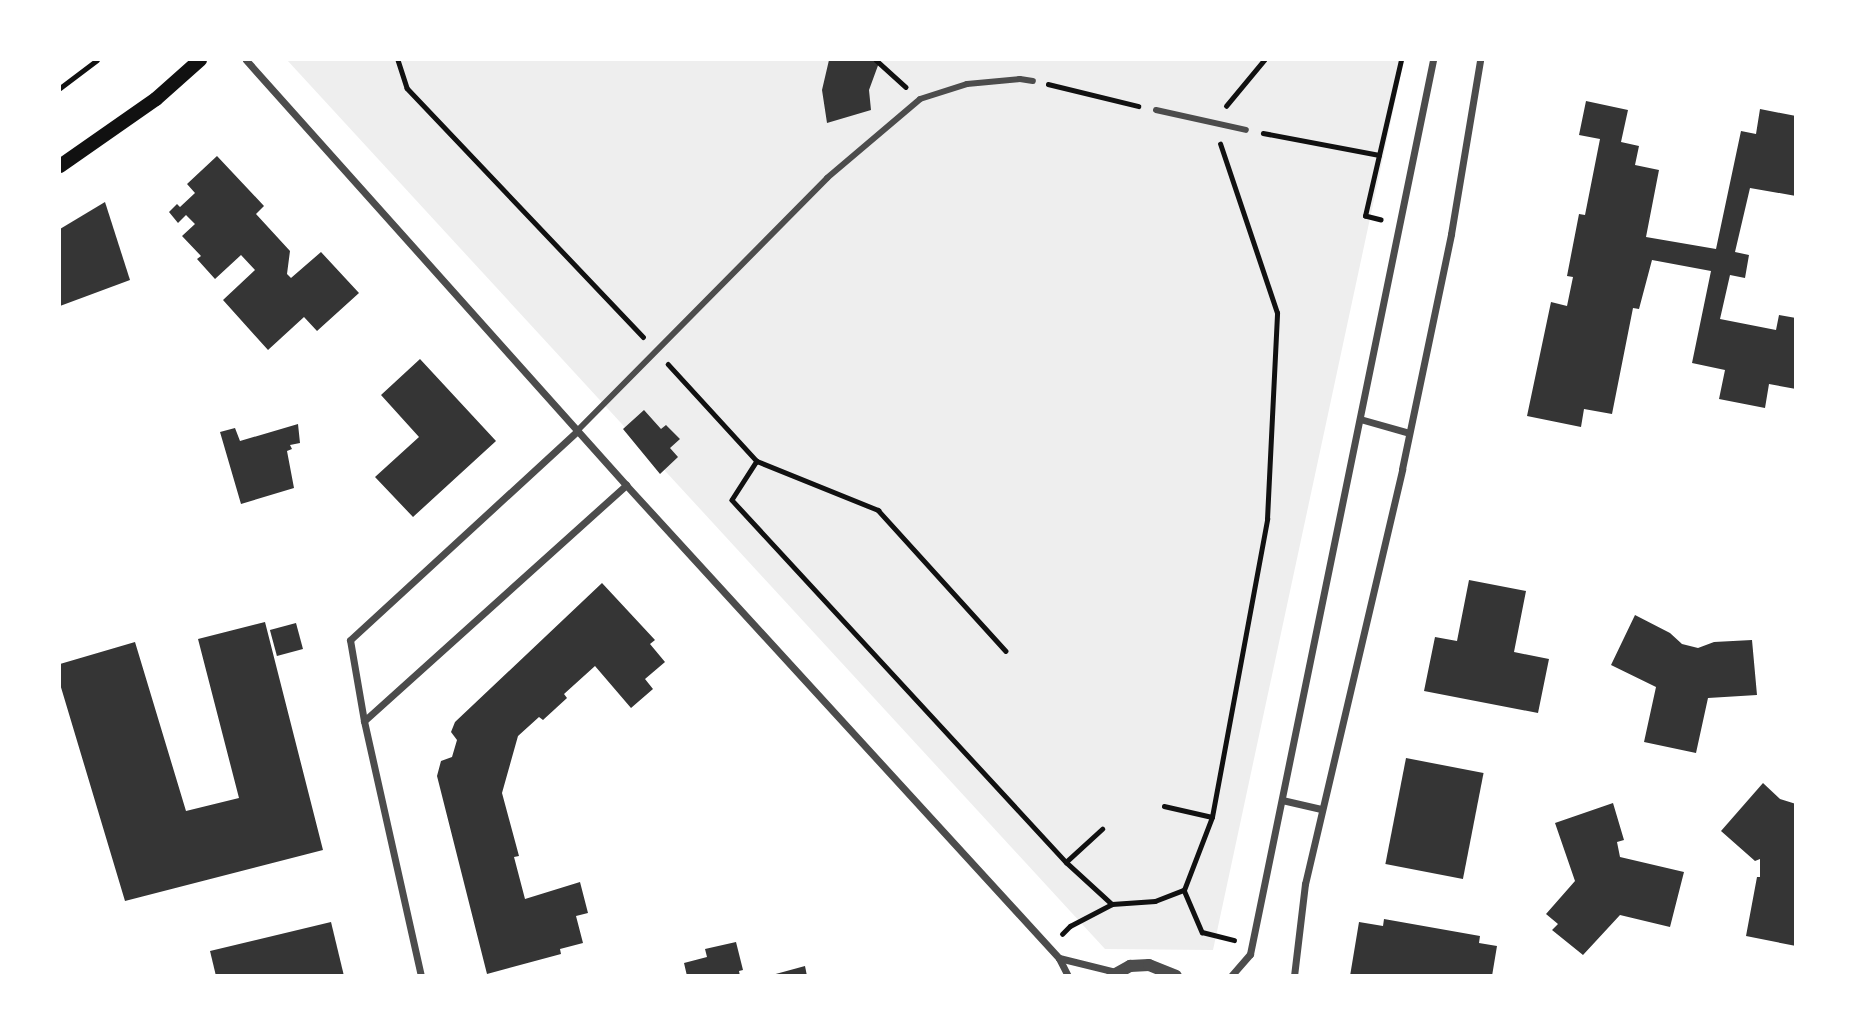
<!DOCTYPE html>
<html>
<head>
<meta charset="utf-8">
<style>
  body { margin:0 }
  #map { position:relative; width:1855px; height:1035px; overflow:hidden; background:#fff; font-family:"DejaVu Sans",sans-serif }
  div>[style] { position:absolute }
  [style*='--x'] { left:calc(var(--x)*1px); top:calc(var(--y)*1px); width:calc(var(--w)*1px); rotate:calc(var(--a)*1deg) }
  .green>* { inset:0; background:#eee }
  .building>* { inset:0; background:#353535; transform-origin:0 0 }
  .path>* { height:4.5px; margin:-2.25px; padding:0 2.25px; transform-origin:2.25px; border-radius:2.25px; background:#111 }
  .pedestrian>* { height:6px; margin:-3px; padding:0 3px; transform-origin:3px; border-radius:3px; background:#4c4c4c }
  .minor>* { height:7px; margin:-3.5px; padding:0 3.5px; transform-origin:3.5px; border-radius:3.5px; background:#4c4c4c }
  .tertiary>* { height:12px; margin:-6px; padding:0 6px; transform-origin:6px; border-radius:6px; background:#4c4c4c }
  .secondary>* { height:14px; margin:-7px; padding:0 7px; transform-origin:7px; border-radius:7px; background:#111 }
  span { translate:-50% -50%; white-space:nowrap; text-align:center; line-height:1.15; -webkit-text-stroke:5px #fff; paint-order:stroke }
  .frame { position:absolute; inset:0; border:61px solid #fff; pointer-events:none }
</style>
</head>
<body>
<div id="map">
  <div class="green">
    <div style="clip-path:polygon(287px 60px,1404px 60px,1213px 950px,1105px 949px)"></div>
  </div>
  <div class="building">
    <div style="clip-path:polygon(829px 60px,880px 60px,869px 90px,871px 110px,827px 123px,822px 90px)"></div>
    <div style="clip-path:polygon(1586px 101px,1628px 110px,1621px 142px,1639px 146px,1635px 165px,1659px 170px,1646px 237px,1716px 249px,1741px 131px,1756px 134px,1760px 109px,1796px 116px,1796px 196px,1750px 188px,1735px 252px,1749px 255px,1745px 278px,1730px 275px,1720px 319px,1776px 330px,1779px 315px,1796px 318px,1796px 389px,1769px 384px,1765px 408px,1719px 399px,1725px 370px,1692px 363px,1711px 271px,1652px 260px,1639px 309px,1633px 308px,1612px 414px,1584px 409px,1581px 427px,1527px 416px,1551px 302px,1567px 306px,1573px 277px,1567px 276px,1579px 214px,1585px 215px,1600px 139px,1579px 135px)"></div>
    <div style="clip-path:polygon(217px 156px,264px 206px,256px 214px,290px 251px,287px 274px,291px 278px,321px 252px,359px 293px,317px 331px,304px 317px,268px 350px,223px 300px,255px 270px,241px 255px,215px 279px,197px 259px,201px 256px,182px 236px,195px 224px,186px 215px,178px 223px,169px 212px,177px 204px,180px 207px,195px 193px,187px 184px)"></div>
    <div style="clip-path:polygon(105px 202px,130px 280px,60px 306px,60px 229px)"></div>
    <div style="clip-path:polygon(420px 359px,496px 441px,413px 517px,375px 477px,419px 437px,381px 395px)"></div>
    <div style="clip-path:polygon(644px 410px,661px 429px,666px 425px,680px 439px,670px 448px,678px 457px,660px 474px,623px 429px)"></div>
    <div style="clip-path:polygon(298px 424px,300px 443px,290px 445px,292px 449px,287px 451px,294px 488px,241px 504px,220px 432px,235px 428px,240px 441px)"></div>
    <div style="clip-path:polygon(1469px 580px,1526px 591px,1514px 652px,1549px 659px,1538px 713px,1424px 691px,1435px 637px,1457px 641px)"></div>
    <div style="clip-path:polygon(602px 583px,655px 640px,650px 644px,665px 662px,645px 679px,653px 689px,631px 708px,595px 666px,564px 694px,567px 698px,543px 720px,539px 717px,518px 736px,502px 793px,519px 856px,514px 857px,525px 899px,580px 882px,588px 913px,576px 916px,583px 943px,560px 949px,561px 954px,487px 974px,437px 776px,441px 761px,452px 757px,457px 740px,451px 732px,455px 722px)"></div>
    <div style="clip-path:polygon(1635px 615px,1670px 633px,1682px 644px,1698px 648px,1714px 642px,1752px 640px,1757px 695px,1708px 698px,1696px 753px,1644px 742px,1656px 687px,1611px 665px)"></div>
    <div style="clip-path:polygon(265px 622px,323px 850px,125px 901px,60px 684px,60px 664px,135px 642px,186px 811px,239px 798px,198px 639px)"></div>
    <div style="left:296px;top:623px;width:27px;height:27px;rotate:75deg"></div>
    <div style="left:1406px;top:758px;width:79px;height:108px;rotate:11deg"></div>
    <div style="clip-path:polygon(1763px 783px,1780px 799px,1796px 804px,1796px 946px,1746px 936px,1757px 877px,1760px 877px,1760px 859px,1755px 861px,1721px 831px)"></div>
    <div style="clip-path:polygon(1613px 803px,1624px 840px,1617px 842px,1620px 857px,1684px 872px,1670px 927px,1620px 915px,1583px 955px,1552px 930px,1558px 924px,1546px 914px,1575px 881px,1555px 823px)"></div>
    <div style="clip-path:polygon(1384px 919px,1480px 936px,1479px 943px,1497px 946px,1492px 976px,1350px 976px,1359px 922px,1383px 926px)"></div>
    <div style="clip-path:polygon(331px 922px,344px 976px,216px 976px,210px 951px)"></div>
    <div style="clip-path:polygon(736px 942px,743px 970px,739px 971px,740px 976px,687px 976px,684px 963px,707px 957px,705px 949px)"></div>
    <div style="clip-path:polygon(805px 966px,807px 976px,772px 976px,772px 975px)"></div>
  </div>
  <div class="path">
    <div style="--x:398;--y:60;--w:29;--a:72"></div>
    <div style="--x:407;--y:88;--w:343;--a:46.5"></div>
    <div style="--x:876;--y:60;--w:40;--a:42"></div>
    <div style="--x:1048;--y:84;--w:93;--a:13.7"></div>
    <div style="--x:60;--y:88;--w:46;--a:-37.1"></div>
    <div style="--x:1226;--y:106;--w:60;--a:-50.4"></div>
    <div style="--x:1263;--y:133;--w:118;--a:10.7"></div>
    <div style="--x:1381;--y:220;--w:16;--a:-166"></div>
    <div style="--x:1365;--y:216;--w:160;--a:-77"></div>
    <div style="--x:668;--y:364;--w:132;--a:47.5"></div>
    <div style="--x:757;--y:461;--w:46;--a:122.7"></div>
    <div style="--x:732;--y:500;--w:493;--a:47.3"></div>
    <div style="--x:1066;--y:862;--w:62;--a:42.4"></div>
    <div style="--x:1112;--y:904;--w:43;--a:-4"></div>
    <div style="--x:1155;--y:901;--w:31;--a:-21"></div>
    <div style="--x:1184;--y:890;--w:78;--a:-69"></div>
    <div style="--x:1212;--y:817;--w:303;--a:-79.5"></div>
    <div style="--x:1267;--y:519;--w:206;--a:-87.2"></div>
    <div style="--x:1277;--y:313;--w:178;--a:-108.6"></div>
    <div style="--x:757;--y:461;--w:131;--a:22"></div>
    <div style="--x:878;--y:510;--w:190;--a:47.8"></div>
    <div style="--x:1164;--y:806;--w:49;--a:12.9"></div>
    <div style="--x:1066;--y:862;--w:49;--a:-42.5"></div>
    <div style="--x:1184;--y:890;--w:46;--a:66.8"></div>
    <div style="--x:1202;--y:932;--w:33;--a:14"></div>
    <div style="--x:1062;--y:934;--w:11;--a:-45"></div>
    <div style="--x:1070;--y:926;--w:47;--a:-27.6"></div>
  </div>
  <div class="pedestrian">
    <div style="--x:1156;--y:110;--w:92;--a:12.5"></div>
    <div style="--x:577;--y:431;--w:356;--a:-45.3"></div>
    <div style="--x:827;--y:178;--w:122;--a:-40.3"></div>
    <div style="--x:920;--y:99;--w:49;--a:-17.7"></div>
    <div style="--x:967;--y:84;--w:53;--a:-5.4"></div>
    <div style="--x:1020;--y:79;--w:13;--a:9"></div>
  </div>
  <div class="minor">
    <div style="--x:246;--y:60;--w:570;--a:48.2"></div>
    <div style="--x:626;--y:485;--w:641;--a:47.53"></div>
    <div style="--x:1360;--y:419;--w:51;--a:15.9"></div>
    <div style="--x:364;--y:721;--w:82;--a:-99.8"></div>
    <div style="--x:350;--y:640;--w:309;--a:-42.6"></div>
    <div style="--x:1282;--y:800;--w:39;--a:13"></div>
    <div style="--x:421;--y:976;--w:261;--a:-102.6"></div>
    <div style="--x:364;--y:721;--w:353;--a:-42"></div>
    <div style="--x:1068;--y:976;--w:20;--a:-117"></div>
    <div style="--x:1059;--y:958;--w:59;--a:13.8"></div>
    <div style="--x:1231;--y:976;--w:29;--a:-49"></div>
    <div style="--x:1250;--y:954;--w:913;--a:-78.43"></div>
    <div style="--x:1294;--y:976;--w:93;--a:-83.2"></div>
    <div style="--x:1305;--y:884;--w:426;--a:-76.8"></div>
    <div style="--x:1402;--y:469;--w:240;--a:-78.2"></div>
    <div style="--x:1451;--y:234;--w:176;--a:-80.5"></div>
  </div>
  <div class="tertiary">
    <div style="--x:1112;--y:976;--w:21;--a:-29"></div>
    <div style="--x:1130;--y:966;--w:19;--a:-3"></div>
    <div style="--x:1149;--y:965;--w:29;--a:22"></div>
  </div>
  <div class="secondary">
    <div style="--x:60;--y:166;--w:117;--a:-34.9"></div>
    <div style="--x:156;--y:99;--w:59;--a:-41.6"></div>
  </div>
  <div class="frame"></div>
</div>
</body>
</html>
